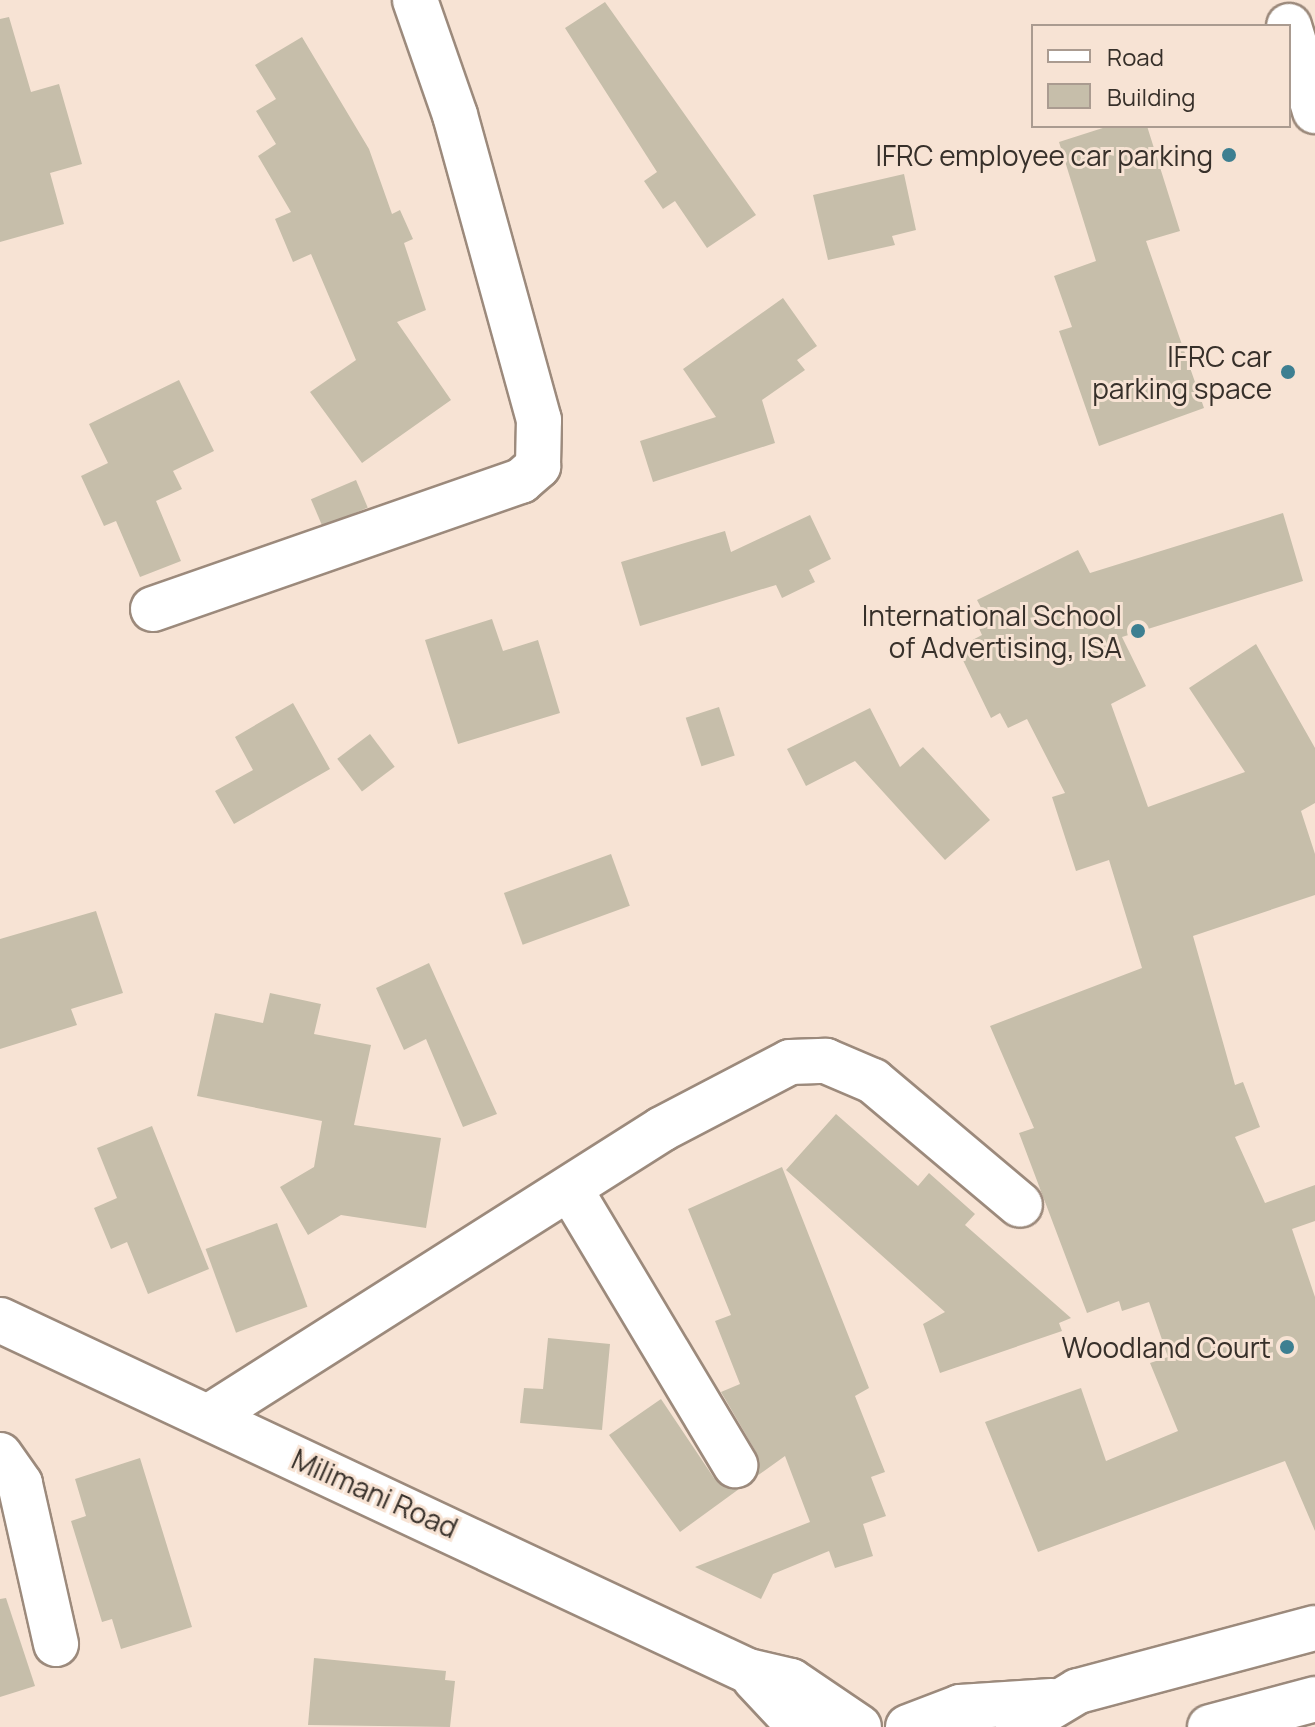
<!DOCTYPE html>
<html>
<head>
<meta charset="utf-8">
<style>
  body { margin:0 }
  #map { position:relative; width:1315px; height:1727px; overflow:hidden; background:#f7e3d4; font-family:Manrope,sans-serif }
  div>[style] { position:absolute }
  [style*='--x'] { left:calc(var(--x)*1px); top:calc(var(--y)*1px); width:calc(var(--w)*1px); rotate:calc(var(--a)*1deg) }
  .building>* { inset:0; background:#c6beaa; transform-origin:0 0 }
  .roads { filter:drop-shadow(2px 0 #9c8a7c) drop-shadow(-2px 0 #9c8a7c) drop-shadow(0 2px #9c8a7c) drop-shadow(0 -2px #9c8a7c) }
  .minor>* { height:44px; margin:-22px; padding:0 22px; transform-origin:22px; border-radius:22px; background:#fff }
  .tertiary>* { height:44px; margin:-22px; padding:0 22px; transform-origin:22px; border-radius:22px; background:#fff }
  .secondary>* { height:44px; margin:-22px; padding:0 22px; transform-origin:22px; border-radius:22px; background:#fff }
  .dots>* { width:22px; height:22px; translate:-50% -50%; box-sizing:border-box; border:4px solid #f7e3d4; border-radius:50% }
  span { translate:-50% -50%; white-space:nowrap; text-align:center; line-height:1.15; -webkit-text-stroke:6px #f7e3d4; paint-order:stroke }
  .poi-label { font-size:28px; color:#37302a }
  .right { translate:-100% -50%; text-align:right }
  .street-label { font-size:28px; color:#37302a }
  .legend { position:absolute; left:1031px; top:24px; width:260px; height:104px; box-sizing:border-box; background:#f7e3d4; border:2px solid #aa9b90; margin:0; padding:10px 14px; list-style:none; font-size:24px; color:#37302a }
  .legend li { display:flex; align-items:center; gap:16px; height:40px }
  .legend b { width:40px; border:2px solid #aa9b90 }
</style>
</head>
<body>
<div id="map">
  <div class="building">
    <div style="clip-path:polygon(605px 2px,756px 215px,707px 248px,675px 201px,663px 209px,644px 181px,657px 172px,565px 28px)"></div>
    <div style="clip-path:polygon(9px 17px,31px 92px,59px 84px,82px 164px,50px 173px,64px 224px,0 242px,0 19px)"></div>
    <div style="clip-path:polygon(302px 37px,369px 149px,392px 214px,400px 210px,413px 239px,404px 243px,426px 310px,397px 322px,451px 400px,362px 463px,310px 392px,356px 360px,311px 254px,293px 262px,275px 219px,291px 212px,258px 156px,276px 144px,256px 111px,276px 99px,255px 65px)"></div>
    <div style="clip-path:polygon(1109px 126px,1147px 126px,1180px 231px,1146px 241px,1204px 408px,1099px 446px,1059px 331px,1072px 327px,1054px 276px,1096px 261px,1059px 142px)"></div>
    <div style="clip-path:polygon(904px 174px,916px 230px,892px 236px,895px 245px,828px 260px,813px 195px)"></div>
    <div style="clip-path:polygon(783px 298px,817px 346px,797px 360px,805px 370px,762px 400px,775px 443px,653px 482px,640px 441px,716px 417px,683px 369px)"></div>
    <div style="clip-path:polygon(179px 380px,214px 451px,173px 471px,182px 489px,156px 501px,181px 561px,140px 577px,116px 521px,104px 526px,81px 476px,108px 463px,89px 424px)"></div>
    <div style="left:356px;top:480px;width:30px;height:49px;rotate:67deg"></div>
    <div style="clip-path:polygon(1283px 513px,1303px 581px,1122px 637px,1146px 686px,1111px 704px,1148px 807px,1245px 772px,1189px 688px,1256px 644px,1315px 748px,1315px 803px,1301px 811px,1315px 854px,1315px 895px,1193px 936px,1235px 1085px,1243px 1082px,1260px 1127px,1235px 1137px,1265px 1203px,1315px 1185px,1315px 1221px,1292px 1229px,1315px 1297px,1315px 1531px,1285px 1461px,1038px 1552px,985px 1422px,1081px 1388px,1106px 1461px,1178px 1431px,1150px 1363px,1168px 1357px,1149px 1302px,1122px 1311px,1119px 1301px,1087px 1313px,1019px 1133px,1034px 1128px,990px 1026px,1142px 968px,1109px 860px,1076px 871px,1052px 797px,1065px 793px,1027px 719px,1008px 728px,1000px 713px,991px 718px,957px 648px,982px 635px,977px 624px,987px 619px,977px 600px,1078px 550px,1090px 573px)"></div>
    <div style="clip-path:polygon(810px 515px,831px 559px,809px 570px,815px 582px,782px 598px,776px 585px,640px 626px,621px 562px,725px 531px,731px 552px)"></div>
    <div style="clip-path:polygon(492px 619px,503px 651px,538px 640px,560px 713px,458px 744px,425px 640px)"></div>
    <div style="clip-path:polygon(293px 703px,330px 769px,234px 824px,215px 791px,253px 770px,235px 737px)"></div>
    <div style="left:719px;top:707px;width:51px;height:35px;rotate:72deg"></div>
    <div style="clip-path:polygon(870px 708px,900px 767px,923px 747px,990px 820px,945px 860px,855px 761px,806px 786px,787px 749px)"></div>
    <div style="left:370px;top:734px;width:41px;height:41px;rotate:53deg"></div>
    <div style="left:611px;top:854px;width:55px;height:114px;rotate:70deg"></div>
    <div style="clip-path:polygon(96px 911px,123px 993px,71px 1009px,77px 1025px,0 1049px,0 939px)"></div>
    <div style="clip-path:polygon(429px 963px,497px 1114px,463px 1127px,426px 1039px,404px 1050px,376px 988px)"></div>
    <div style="clip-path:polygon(270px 993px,321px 1004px,314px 1034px,371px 1045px,354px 1125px,441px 1138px,426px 1228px,341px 1215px,308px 1235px,280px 1187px,314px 1167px,322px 1121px,197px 1096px,215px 1013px,263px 1023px)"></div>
    <div style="clip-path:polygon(836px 1114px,918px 1186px,929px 1173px,975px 1214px,965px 1225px,1071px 1318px,1059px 1323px,1062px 1331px,940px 1373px,923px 1324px,945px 1312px,786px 1170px)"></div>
    <div style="clip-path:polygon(152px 1126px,209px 1269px,148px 1294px,127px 1242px,111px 1249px,94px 1208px,117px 1198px,97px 1148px)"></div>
    <div style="clip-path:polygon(782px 1167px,869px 1388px,855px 1396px,885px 1472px,871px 1477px,886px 1516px,863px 1524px,873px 1556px,835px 1568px,829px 1551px,773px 1574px,761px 1599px,695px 1567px,810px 1522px,785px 1456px,757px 1476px,756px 1452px,721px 1392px,740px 1384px,715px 1321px,731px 1315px,688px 1209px)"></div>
    <div style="left:277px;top:1223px;width:89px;height:76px;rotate:70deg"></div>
    <div style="clip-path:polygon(548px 1338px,610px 1344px,602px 1430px,520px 1423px,524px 1388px,543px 1389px)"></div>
    <div style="clip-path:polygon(661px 1399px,714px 1478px,739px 1489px,680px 1532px,609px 1435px)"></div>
    <div style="clip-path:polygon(140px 1458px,192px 1627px,121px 1649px,112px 1619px,102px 1622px,71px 1521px,86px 1516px,75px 1479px)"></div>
    <div style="clip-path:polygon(6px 1598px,35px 1686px,0 1697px,0 1599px)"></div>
    <div style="clip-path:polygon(314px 1658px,446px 1671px,445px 1680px,455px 1681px,450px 1727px,308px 1725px)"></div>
  </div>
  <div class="roads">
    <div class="minor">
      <div style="--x:153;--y:609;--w:390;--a:-19.2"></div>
      <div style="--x:521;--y:481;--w:23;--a:-41"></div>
      <div style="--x:538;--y:466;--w:46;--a:-88.8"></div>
      <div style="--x:539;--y:420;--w:316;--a:-105.4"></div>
      <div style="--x:455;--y:115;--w:122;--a:-109.2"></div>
      <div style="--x:570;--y:1189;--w:322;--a:59.1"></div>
      <div style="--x:208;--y:1417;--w:538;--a:-32.39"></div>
      <div style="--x:662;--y:1129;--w:144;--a:-27.6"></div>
      <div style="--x:790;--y:1062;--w:36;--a:-2"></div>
      <div style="--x:826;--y:1061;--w:51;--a:23.1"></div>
      <div style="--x:873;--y:1081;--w:192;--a:40.1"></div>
      <div style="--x:0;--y:1455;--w:35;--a:55"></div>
      <div style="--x:20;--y:1484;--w:164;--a:77.3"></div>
      <div style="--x:1210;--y:1727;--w:109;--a:-14.9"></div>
    </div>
    <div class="tertiary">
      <div style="--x:1289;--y:26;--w:89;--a:73"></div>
      <div style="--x:0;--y:1320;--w:826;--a:25.14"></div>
      <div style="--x:748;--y:1671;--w:44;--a:13.1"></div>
      <div style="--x:791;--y:1681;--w:82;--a:34.1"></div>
      <div style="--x:755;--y:1679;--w:66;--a:46.8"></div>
    </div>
    <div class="secondary">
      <div style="--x:908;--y:1727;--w:56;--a:-21"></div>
      <div style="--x:960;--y:1707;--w:92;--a:-3.7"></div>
      <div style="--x:1018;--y:1727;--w:70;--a:-31"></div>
      <div style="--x:1078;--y:1691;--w:245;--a:-14.9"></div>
    </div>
  </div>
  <div class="dots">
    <div style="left:1229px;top:155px;background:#3d7f91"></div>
    <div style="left:1288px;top:372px;background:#3d7f91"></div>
    <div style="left:1138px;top:631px;background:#3d7f91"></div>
    <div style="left:1287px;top:1347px;background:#3d7f91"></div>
  </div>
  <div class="poi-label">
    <span class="right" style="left:1213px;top:155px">IFRC employee car parking</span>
    <span class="right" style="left:1272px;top:372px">IFRC car<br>parking space</span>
    <span class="right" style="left:1122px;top:631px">International School<br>of Advertising, ISA</span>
    <span class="right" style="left:1271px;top:1347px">Woodland Court</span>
  </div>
  <div class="street-label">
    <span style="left:375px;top:1493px;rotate:24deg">Milimani Road</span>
  </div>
  <ul class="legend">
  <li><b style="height:10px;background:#fff"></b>Road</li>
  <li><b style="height:22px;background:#c6beaa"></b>Building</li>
  </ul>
</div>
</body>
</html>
